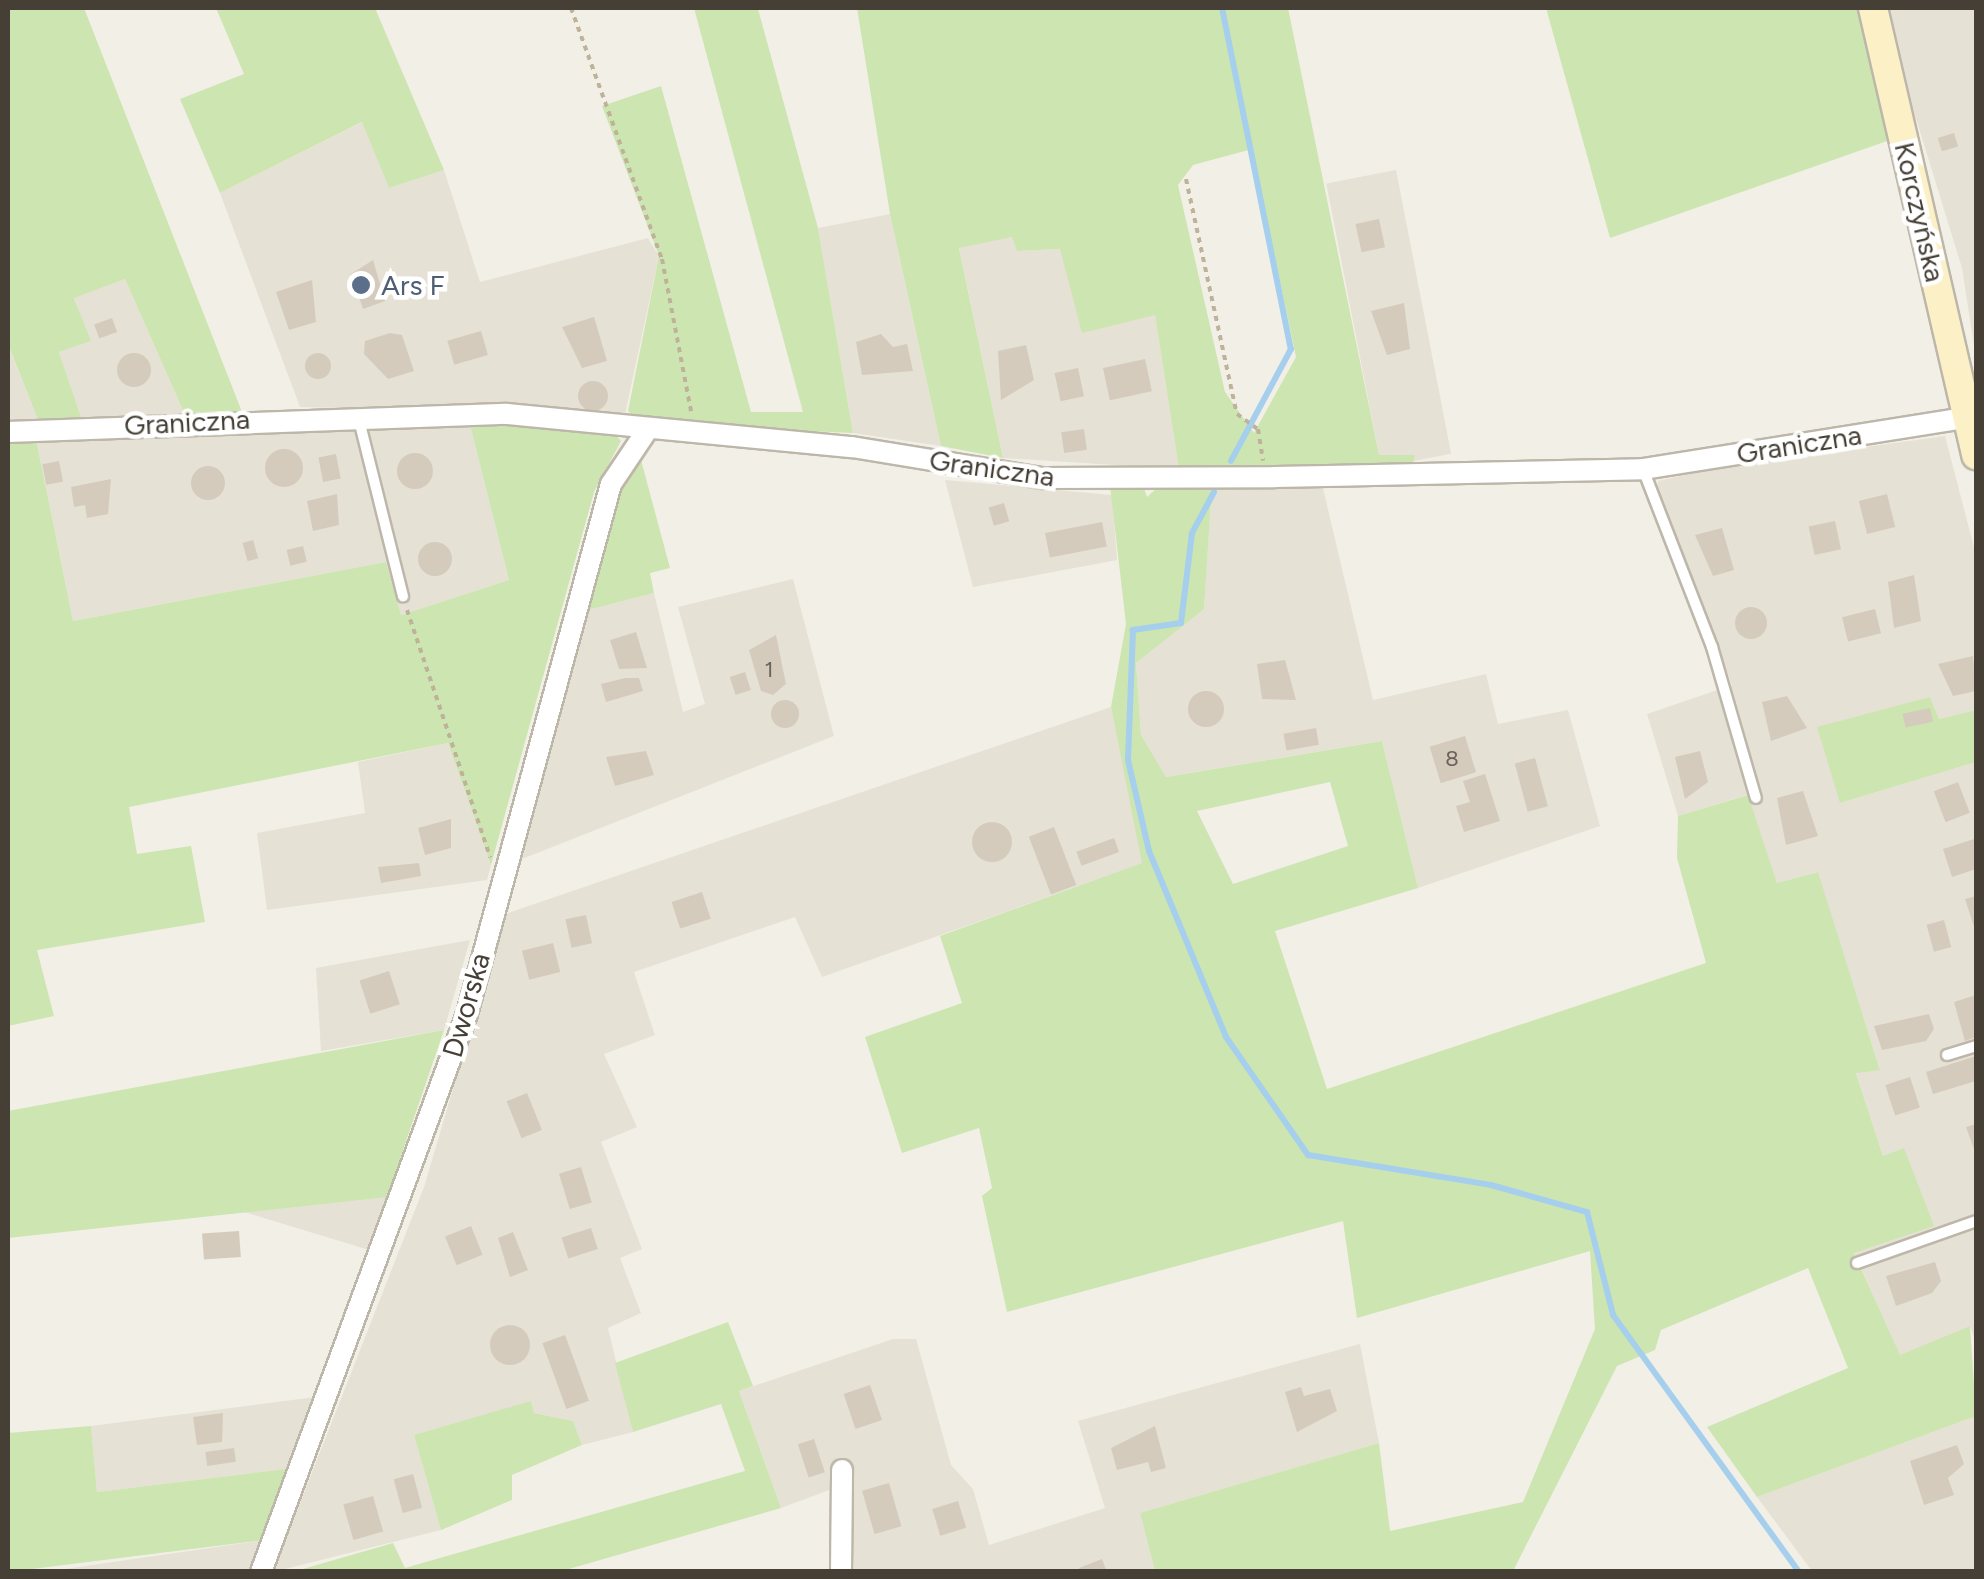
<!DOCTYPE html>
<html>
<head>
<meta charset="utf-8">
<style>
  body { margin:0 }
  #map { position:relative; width:1984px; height:1579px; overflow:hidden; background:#f2efe7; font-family:Figtree,sans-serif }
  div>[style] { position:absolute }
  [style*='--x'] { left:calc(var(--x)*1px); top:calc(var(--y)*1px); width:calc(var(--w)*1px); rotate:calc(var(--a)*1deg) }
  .residential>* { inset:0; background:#e6e1d5; transform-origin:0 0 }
  .green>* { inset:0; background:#cde5b1 }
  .stream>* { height:6px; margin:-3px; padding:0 3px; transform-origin:3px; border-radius:3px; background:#a5cfed }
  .building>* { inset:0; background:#d4cbbd; transform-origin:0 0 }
  .round { border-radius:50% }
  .path>* { height:4px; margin-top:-2px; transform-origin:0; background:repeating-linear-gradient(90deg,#bfb29b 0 5px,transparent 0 10px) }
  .roads { filter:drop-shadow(2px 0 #bdb7aa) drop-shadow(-2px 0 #bdb7aa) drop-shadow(0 2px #bdb7aa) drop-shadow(0 -2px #bdb7aa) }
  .service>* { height:10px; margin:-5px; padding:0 5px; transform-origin:5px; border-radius:5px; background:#fff }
  .minor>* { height:20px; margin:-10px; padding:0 10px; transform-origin:10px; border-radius:10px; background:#fff }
  .secondary>* { height:28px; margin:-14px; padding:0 14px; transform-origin:14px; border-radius:14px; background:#fcf0c7 }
  .dots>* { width:28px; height:28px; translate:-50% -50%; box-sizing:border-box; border:5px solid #fff; border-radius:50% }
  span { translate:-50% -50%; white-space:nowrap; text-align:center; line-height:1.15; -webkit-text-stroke:9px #fff; paint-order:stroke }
  .number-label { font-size:22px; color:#696258 }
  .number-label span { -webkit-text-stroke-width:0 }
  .street-label { font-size:28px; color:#453f36 }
  .service-label { font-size:28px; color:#4e5e75 }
  .left { translate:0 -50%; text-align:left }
  .frame { position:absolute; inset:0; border:10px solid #453f36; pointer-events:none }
</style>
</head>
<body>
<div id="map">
  <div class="residential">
    <div style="clip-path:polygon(1882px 8px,1976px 8px,1976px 359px,1962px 268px)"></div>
    <div style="clip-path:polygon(363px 122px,389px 188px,444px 170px,480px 282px,648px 238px,659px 256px,625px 414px,300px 407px,220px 193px)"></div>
    <div style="left:1396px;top:170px;width:289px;height:71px;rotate:79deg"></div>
    <div style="clip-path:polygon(890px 214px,941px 446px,853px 433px,818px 228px)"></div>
    <div style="clip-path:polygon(1012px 237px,1018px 251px,1060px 249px,1155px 315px,1179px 469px,1003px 458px,959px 247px)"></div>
    <div style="clip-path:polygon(125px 279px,185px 415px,83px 423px,59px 352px,90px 341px,74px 297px)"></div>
    <div style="clip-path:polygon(8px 344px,12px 355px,40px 425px,8px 425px)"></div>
    <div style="clip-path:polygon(469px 421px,509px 580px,401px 615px,386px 562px,73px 621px,36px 439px)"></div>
    <div style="clip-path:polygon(1945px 436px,1976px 555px,1976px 710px,1939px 719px,1930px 697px,1840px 803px,1976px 762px,1976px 1344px,1970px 1326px,1900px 1356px,1854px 1252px,1933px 1225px,1903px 1149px,1883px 1156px,1856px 1072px,1880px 1069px,1817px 872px,1777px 883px,1747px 795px,1678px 816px,1647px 714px,1732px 685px,1657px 492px,1658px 481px,1716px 468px)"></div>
    <div style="clip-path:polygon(945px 480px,1112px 495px,1117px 560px,973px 587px)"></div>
    <div style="clip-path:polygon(1322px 484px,1373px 700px,1486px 674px,1498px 724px,1568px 710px,1600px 826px,1418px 888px,1382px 741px,1165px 777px,1141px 735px,1136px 663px,1204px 608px,1212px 486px)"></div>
    <div style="clip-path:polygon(793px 579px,834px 736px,522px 859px,588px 610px,654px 593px,683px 712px,705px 704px,678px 607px)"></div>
    <div style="clip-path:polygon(1111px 707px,1143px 863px,822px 977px,795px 917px,634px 972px,655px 1035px,604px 1054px,637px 1127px,601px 1142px,642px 1249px,620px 1258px,641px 1313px,608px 1328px,633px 1432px,582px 1445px,573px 1421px,534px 1413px,531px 1402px,414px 1435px,441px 1530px,273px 1572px,424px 1187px,505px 914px)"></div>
    <div style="clip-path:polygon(448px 743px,491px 865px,487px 880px,267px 910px,257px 833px,365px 813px,358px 762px)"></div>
    <div style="clip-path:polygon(470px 940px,444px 1030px,321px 1051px,316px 968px)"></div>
    <div style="left:387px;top:1197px;width:56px;height:280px;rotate:107deg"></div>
    <div style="clip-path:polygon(893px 1339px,916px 1339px,951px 1465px,973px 1489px,989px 1545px,1105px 1508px,1078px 1421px,1360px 1344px,1379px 1443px,1140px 1513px,1155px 1571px,846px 1571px,848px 1483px,781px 1508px,739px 1391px)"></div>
    <div style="clip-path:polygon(315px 1397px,294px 1468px,97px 1492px,91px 1426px)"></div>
    <div style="clip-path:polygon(1976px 1416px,1976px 1571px,1812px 1571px,1757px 1497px)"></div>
    <div style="clip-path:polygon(264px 1540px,250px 1571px,51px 1571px)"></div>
  </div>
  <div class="green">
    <div style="clip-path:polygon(8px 8px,84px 8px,242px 412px,185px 415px,125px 279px,74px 298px,91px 341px,59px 352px,83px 423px,40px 425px,8px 344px)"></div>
    <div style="clip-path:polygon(216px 8px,375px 8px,444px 170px,389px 188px,362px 122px,220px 193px,180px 99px,244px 74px)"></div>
    <div style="clip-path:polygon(694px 8px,758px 9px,818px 228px,853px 433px,644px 424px,628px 411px,659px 256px,602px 106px,661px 86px,751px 412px,803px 412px)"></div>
    <div style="clip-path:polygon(evenodd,857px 8px,1288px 8px,1379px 455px,1415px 455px,1412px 468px,1179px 469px,1155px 315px,1082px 333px,1060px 249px,1017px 251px,1012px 237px,959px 248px,1003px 458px,941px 446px,890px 214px,857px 8px,1252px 149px,1296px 357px,1254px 433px,1225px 392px,1178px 185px,1193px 165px,1252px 149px)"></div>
    <div style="clip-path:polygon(1546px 8px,1857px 8px,1890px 140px,1610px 238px)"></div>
    <div style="clip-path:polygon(469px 421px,612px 431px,621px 441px,594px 492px,491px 865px,448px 743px,129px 807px,137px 854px,191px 846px,205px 922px,37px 950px,54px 1016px,8px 1026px,8px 442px,36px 439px,73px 621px,386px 562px,401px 615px,509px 580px)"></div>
    <div style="clip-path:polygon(641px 460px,670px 568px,650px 573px,654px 593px,588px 610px,619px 493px)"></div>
    <div style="clip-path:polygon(evenodd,1143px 485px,1147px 497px,1158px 487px,1212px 486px,1204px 609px,1136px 663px,1141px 735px,1166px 777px,1382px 741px,1418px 888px,1275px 931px,1327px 1089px,1706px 963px,1677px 858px,1678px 816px,1748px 795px,1777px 883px,1818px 872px,1880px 1070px,1856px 1073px,1883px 1156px,1904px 1148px,1934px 1226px,1854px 1253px,1900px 1355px,1970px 1326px,1976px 1416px,1757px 1497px,1707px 1427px,1848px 1368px,1808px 1268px,1661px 1330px,1655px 1350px,1617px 1366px,1513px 1571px,1155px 1571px,1140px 1513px,1379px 1443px,1390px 1531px,1523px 1502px,1595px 1329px,1590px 1251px,1357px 1318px,1343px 1221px,1007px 1312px,982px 1196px,992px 1188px,979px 1128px,902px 1153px,865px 1037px,962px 1003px,940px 936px,1142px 863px,1111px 707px,1126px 624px,1110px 486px,1143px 485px,1330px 782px,1348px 846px,1233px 884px,1197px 811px,1330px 782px)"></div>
    <div style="clip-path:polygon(1930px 697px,1939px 719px,1976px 710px,1976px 762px,1840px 803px,1817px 727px)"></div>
    <div style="clip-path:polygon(444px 1030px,387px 1197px,8px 1238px,8px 1111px)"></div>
    <div style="clip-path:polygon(728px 1322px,753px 1386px,739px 1391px,781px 1508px,562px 1571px,296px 1571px,393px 1543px,405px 1568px,745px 1471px,721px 1404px,633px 1432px,615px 1363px)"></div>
    <div style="clip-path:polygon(531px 1401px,534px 1413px,573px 1421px,582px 1445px,512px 1475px,512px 1500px,441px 1530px,414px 1435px)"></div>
    <div style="clip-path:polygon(91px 1426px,97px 1492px,294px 1468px,264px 1540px,8px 1572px,8px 1433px)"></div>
  </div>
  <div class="stream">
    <div style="--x:1222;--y:8;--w:348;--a:78.6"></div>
    <div style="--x:1291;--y:349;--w:127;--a:118.2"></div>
    <div style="--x:1214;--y:492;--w:47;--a:118.2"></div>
    <div style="--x:1192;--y:533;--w:91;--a:97"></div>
    <div style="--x:1181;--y:623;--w:49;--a:171.7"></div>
    <div style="--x:1133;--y:630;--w:130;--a:92.2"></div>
    <div style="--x:1128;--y:760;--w:93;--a:77"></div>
    <div style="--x:1149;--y:851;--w:201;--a:67.5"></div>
    <div style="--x:1226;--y:1037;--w:144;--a:55.2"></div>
    <div style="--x:1308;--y:1155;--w:185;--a:9.3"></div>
    <div style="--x:1491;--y:1185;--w:100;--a:15.7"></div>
    <div style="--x:1587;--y:1212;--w:106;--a:75.8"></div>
    <div style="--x:1613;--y:1315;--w:317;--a:54.1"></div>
  </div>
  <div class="building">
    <div style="left:1954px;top:133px;width:14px;height:17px;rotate:73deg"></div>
    <div style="left:1379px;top:219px;width:29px;height:24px;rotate:78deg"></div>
    <div style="clip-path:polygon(373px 260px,385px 301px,363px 309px,351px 274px)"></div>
    <div style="clip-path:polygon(312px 280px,316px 322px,289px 330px,276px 292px)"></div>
    <div style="clip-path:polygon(1404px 303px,1410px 349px,1387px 355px,1371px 311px)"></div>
    <div style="clip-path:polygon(594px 317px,607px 361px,582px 368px,562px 327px)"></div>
    <div style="left:112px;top:318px;width:15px;height:19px;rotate:70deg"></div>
    <div style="left:481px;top:331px;width:25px;height:35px;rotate:74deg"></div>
    <div style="clip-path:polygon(390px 333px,402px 335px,414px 371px,388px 379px,364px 354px,365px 341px)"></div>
    <div style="clip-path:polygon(881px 334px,893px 347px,907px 344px,913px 371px,862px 375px,856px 342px)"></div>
    <div style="clip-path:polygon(1026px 345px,1034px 380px,1001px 400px,998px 351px)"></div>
    <div class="round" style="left:117px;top:353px;width:34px;height:34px"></div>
    <div class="round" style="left:305px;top:353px;width:26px;height:26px"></div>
    <div style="left:1145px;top:359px;width:33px;height:43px;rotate:78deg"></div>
    <div style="left:1078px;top:368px;width:29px;height:24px;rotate:78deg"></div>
    <div class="round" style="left:578px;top:381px;width:30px;height:30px"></div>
    <div style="left:1084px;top:429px;width:21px;height:23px;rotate:82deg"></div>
    <div class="round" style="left:265px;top:449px;width:38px;height:38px"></div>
    <div class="round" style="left:397px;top:453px;width:36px;height:36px"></div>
    <div style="left:336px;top:454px;width:25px;height:18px;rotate:79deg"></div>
    <div style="left:59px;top:461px;width:21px;height:17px;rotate:79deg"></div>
    <div class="round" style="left:191px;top:466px;width:34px;height:34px"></div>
    <div style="clip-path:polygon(111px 479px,108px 514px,87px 518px,85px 505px,74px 507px,71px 487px)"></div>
    <div style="clip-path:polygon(337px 494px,339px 525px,313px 531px,307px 501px)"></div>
    <div style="left:1887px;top:494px;width:34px;height:29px;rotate:76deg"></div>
    <div style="left:1004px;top:503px;width:19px;height:16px;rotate:74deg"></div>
    <div style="left:1835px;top:521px;width:29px;height:27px;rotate:78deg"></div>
    <div style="left:1102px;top:522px;width:25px;height:58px;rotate:79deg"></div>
    <div style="clip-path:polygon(1722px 528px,1734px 570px,1713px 576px,1695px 535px)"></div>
    <div style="left:253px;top:540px;width:19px;height:11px;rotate:74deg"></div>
    <div class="round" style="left:418px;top:542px;width:34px;height:34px"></div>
    <div style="left:303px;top:546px;width:16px;height:17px;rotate:76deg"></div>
    <div style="clip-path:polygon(1914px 575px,1921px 621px,1894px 628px,1888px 582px)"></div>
    <div class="round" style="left:1735px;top:607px;width:32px;height:32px"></div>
    <div style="left:1875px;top:609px;width:25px;height:34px;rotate:76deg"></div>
    <div style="clip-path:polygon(636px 632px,647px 668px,619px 669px,610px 640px)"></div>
    <div style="clip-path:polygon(776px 635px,786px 684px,773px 695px,761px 691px,749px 650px)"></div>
    <div style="clip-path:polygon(1973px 656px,1976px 691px,1953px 696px,1938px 664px)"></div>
    <div style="clip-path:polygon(1285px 660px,1296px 700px,1262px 699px,1257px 664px)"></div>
    <div style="left:745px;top:672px;width:19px;height:16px;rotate:72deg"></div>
    <div style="clip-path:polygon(625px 678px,639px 678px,643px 691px,606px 702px,601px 684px)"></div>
    <div class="round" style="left:1188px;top:691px;width:36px;height:36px"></div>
    <div style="clip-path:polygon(1787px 696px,1807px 728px,1771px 741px,1762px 702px)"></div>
    <div class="round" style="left:771px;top:700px;width:28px;height:28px"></div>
    <div style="left:1930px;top:708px;width:14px;height:28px;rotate:78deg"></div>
    <div style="left:1316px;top:728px;width:17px;height:33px;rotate:80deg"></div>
    <div style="left:1465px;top:736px;width:38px;height:37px;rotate:73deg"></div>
    <div style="clip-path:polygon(646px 751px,654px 775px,615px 786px,606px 757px)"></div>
    <div style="clip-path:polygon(1700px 751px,1708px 782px,1685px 799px,1675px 757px)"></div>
    <div style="left:1535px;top:758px;width:50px;height:21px;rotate:75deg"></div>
    <div style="clip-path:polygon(1485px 774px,1500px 821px,1464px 832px,1456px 806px,1470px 802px,1463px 781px)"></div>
    <div style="left:1958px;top:782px;width:33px;height:26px;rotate:69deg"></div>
    <div style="clip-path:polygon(1803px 791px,1818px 836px,1786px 845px,1777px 798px)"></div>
    <div style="clip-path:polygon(451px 819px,451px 848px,425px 855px,418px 828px)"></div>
    <div class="round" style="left:972px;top:822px;width:40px;height:40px"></div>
    <div style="left:1054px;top:827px;width:62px;height:27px;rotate:69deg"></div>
    <div style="left:1114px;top:838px;width:15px;height:40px;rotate:70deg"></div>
    <div style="clip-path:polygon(1974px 839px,1976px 869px,1952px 877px,1943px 849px)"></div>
    <div style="clip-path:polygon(419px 863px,421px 876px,381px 883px,378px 867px)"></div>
    <div style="left:702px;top:892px;width:28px;height:32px;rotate:72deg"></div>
    <div style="clip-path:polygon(1976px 896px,1976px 933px,1965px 899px)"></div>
    <div style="left:586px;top:915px;width:29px;height:21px;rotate:78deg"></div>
    <div style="left:1944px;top:920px;width:28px;height:18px;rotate:75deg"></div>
    <div style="left:553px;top:943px;width:30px;height:32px;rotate:76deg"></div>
    <div style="left:389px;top:971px;width:35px;height:31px;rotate:72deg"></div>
    <div style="clip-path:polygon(1976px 995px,1976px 1037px,1965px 1041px,1954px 1002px)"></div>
    <div style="clip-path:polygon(1929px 1014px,1934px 1029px,1926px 1041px,1882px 1050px,1874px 1026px)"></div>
    <div style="clip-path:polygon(1976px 1056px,1976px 1081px,1933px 1094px,1926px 1072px)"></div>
    <div style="left:1910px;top:1077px;width:32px;height:26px;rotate:72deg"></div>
    <div style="left:527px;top:1093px;width:40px;height:22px;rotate:68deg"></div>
    <div style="clip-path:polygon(1976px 1124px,1976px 1155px,1966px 1127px)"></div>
    <div style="left:581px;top:1167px;width:37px;height:23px;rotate:73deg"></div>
    <div style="left:471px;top:1226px;width:31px;height:28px;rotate:68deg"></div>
    <div style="left:591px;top:1228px;width:22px;height:31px;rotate:72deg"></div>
    <div style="left:239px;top:1231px;width:26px;height:37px;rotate:86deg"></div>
    <div style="clip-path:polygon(513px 1232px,528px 1270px,510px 1277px,498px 1238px)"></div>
    <div style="clip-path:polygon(1935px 1262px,1941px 1281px,1932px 1293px,1896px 1306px,1886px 1276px)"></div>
    <div class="round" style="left:490px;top:1325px;width:40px;height:40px"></div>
    <div style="left:565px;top:1335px;width:70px;height:24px;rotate:70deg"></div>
    <div style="left:870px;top:1385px;width:37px;height:28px;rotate:71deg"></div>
    <div style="clip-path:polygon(1301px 1387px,1304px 1396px,1330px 1389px,1337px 1411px,1297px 1432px,1285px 1392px)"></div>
    <div style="clip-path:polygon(223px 1413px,222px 1442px,197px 1445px,193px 1417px)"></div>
    <div style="clip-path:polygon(1155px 1426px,1166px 1468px,1151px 1472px,1148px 1462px,1117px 1470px,1111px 1448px)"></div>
    <div style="left:814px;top:1439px;width:35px;height:17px;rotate:72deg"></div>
    <div style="clip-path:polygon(1957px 1445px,1964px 1464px,1948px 1478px,1954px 1495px,1924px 1505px,1910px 1461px)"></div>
    <div style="left:234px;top:1448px;width:14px;height:29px;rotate:82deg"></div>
    <div style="left:413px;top:1474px;width:35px;height:20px;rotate:75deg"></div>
    <div style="left:889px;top:1483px;width:45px;height:28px;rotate:74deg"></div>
    <div style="left:373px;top:1496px;width:37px;height:31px;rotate:74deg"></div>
    <div style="left:958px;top:1501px;width:28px;height:27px;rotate:73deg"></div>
    <div style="clip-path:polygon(1102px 1559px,1107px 1572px,1080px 1572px,1079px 1568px)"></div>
  </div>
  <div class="path">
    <div style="--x:571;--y:8;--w:267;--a:70.1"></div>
    <div style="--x:662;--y:259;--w:155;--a:79.2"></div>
    <div style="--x:1186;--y:179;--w:240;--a:77.8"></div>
    <div style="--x:1237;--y:414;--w:26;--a:36"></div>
    <div style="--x:1258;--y:429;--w:32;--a:81"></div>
    <div style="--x:407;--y:610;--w:261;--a:71.4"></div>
  </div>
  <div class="roads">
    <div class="service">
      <div style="--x:358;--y:416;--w:186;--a:76"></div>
      <div style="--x:1643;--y:469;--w:191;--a:68.8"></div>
      <div style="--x:1712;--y:647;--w:157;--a:73.8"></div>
      <div style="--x:1947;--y:1055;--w:30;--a:-17"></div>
      <div style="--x:1857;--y:1263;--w:126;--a:-19.4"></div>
    </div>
    <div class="minor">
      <div style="--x:8;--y:432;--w:499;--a:-2.1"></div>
      <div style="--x:507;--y:414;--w:347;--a:5.5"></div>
      <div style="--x:852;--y:447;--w:193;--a:9.3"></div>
      <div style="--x:1042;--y:478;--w:233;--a:-0.2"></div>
      <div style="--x:1275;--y:477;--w:368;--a:-1.2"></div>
      <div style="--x:1643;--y:469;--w:337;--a:-9"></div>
      <div style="--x:261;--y:1572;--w:595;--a:-69.74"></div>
      <div style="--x:467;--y:1014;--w:549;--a:-74.8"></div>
      <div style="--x:611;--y:484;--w:63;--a:-56.1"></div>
      <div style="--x:841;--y:1572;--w:102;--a:-89.4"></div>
    </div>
    <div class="secondary">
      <div style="--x:1873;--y:8;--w:459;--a:77"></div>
    </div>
  </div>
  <div class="dots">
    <div style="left:361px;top:285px;background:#5c6f8a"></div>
  </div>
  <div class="number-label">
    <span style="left:769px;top:670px">1</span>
    <span style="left:1452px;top:759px">8</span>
  </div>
  <div class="street-label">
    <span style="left:1920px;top:212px;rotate:77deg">Korczyńska</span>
    <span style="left:187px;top:422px;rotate:-3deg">Graniczna</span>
    <span style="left:1799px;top:444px;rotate:-9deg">Graniczna</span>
    <span style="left:992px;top:468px;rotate:8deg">Graniczna</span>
    <span style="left:466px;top:1005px;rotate:-74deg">Dworska</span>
  </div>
  <div class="service-label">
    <span class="left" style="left:381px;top:285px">Ars F</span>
  </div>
  <div class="frame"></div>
</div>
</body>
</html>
